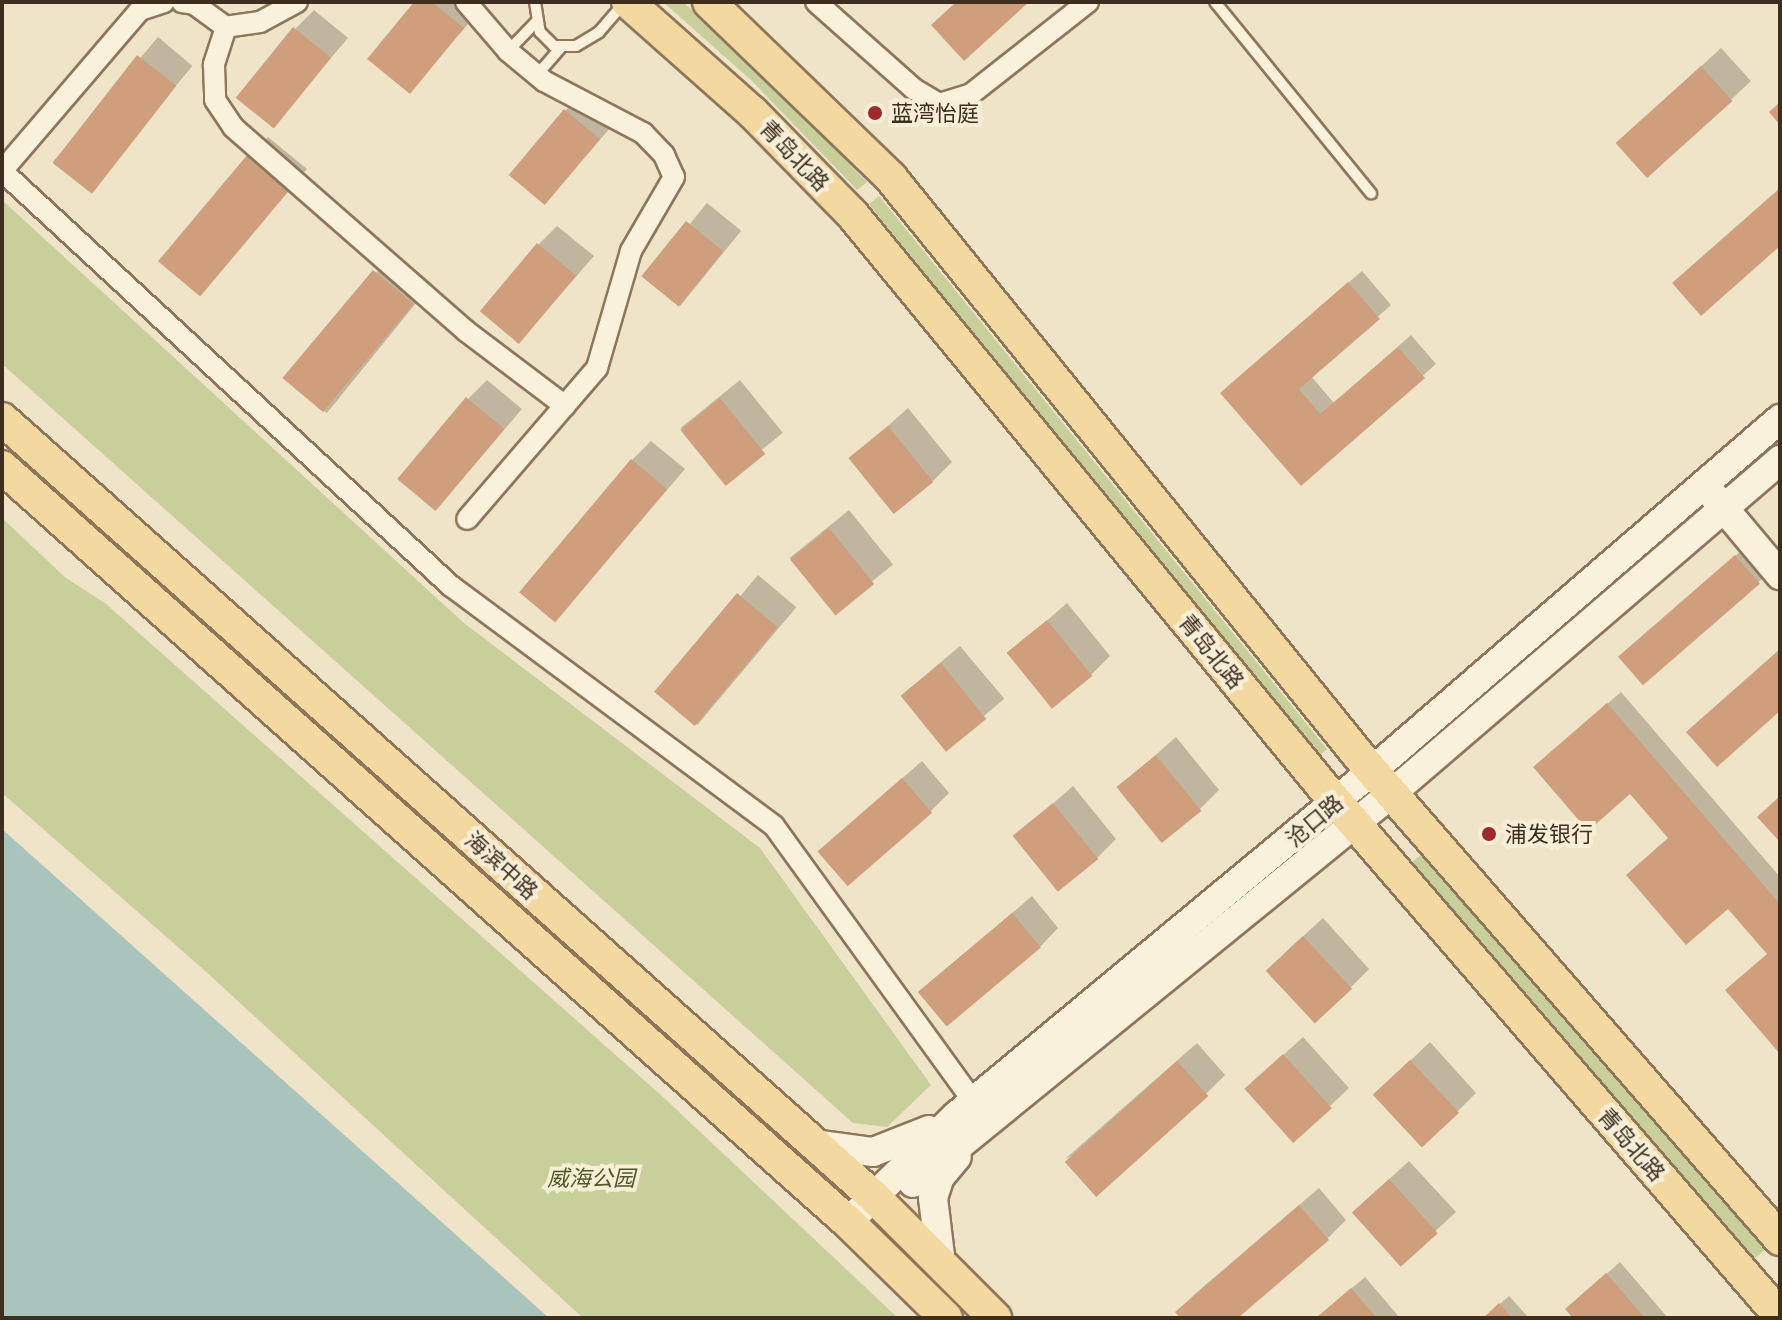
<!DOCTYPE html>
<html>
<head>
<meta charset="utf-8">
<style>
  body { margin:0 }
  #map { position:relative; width:1782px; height:1320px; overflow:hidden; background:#f0e4c8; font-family:"Noto Serif","Noto Sans SC",serif }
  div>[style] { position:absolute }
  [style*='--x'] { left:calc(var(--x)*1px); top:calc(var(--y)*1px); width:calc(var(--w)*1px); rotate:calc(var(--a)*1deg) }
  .green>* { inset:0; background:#c9cf9b; transform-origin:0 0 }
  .water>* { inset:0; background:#a9c4bc }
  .shadow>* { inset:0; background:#0003; transform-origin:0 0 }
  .building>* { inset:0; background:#cf9f7d; transform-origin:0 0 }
  .roads { filter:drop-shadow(2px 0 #8d765c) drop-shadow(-2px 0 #8d765c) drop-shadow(0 2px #8d765c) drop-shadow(0 -2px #8d765c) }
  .lane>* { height:10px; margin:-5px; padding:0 5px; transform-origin:5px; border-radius:5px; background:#faf1dc }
  .street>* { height:20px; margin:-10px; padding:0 10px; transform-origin:10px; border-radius:10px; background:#faf1dc }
  .secondary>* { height:28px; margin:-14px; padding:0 14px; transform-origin:14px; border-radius:14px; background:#faf1dc }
  .primary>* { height:32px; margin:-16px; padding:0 16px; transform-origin:16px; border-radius:16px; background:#f3d9a0 }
  .dots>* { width:22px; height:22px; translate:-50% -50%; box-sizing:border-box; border:4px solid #f7eed8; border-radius:50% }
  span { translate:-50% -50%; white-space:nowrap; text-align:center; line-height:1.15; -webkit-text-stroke:8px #f7eed8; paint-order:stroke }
  .poi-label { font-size:22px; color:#3d2e20 }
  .left { translate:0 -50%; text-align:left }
  .street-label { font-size:22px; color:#3d2e20 }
  .park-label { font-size:22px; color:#4d5a26; font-style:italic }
  .frame { position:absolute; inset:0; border:4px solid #3d2e20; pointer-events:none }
</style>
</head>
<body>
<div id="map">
  <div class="green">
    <div style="clip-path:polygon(663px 2px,683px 2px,761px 72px,867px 182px,857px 190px,752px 81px)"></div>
    <div style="left:879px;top:196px;width:712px;height:13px;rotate:51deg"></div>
    <div style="clip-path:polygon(2px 200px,464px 623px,760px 848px,931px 1085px,887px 1127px,853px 1123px,2px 364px)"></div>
    <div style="clip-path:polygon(2px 518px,66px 578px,105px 603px,662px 1096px,898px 1318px,583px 1318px,203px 969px,2px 793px)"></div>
    <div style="left:1426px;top:850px;width:524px;height:25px;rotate:49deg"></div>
  </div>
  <div class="water">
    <div style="clip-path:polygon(2px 829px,549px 1318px,2px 1318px)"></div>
  </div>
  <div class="shadow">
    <div style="clip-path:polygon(416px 2px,474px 2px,482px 8px,410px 91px)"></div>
    <div style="clip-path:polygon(314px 10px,348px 38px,273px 125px,295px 29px)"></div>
    <div style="left:158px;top:37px;width:45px;height:163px;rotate:40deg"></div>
    <div style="clip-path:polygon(1721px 48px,1751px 81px,1648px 177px,1637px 125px)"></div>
    <div style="clip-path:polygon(584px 92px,618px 119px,546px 202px,565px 111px)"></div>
    <div style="clip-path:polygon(268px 137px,307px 169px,200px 293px,249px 155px)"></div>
    <div style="left:707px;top:203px;width:44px;height:97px;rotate:39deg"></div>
    <div style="clip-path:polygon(557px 226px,594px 256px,520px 341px,538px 245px)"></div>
    <div style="left:393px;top:252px;width:50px;height:167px;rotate:39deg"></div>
    <div style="clip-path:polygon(1362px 271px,1391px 305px,1311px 376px,1334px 403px,1411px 335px,1436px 364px,1302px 483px,1235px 380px)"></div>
    <div style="clip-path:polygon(487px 380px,522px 409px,436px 509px,468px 399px)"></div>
    <div style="left:740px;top:380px;width:68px;height:76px;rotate:51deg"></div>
    <div style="clip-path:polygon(908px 408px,952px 462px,933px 481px,851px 459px)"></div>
    <div style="clip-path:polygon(651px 441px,685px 469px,556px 620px,632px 460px)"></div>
    <div style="left:849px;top:510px;width:70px;height:76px;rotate:51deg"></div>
    <div style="left:1749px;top:544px;width:35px;height:153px;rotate:49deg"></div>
    <div style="left:758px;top:575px;width:50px;height:154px;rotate:40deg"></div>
    <div style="clip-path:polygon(1067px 603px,1110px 656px,1091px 675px,1010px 653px)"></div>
    <div style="left:960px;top:646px;width:69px;height:75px;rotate:50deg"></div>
    <div style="clip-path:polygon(1621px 692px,1780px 877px,1780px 1050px,1769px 953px,1630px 791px,1548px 755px)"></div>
    <div style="clip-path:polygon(1176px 737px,1219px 790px,1200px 809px,1119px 787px)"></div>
    <div style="clip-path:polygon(922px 761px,949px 793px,930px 812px,819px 851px)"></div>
    <div style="clip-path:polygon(1073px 786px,1116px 839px,1097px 858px,1016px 836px)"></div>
    <div style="clip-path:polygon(1032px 896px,1058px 928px,1040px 947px,921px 992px)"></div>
    <div style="clip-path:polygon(1323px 918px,1369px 969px,1350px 988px,1287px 951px)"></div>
    <div style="clip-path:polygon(1303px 1037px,1349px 1088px,1330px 1106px,1267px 1070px)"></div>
    <div style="clip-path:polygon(1430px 1042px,1476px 1093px,1457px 1112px,1394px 1076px)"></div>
    <div style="clip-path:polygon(1197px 1043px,1225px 1075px,1206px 1094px,1065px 1159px)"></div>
    <div style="clip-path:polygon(1409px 1161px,1456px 1212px,1400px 1264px,1373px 1194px)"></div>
    <div style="clip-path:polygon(1319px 1188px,1346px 1220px,1328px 1238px,1235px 1318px,1183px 1318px,1177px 1312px,1196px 1293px)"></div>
    <div style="clip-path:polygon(1620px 1262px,1668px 1318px,1575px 1318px,1580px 1297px)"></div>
    <div style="clip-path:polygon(1365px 1277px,1400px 1318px,1316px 1318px)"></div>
    <div style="clip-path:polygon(1509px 1296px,1529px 1318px,1484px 1318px)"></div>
  </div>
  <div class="building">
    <div style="clip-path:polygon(414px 2px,432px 2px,464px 28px,410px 94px,367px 59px)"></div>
    <div style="clip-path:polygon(956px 2px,1029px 2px,964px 61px,931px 25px)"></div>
    <div style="left:293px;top:27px;width:49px;height:91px;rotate:39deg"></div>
    <div style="left:137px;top:55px;width:50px;height:137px;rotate:38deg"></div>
    <div style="left:1701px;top:66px;width:47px;height:115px;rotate:48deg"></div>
    <div style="clip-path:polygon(1780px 102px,1780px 125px,1769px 112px)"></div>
    <div style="left:564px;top:109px;width:47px;height:86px;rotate:40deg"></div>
    <div style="left:248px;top:154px;width:55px;height:140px;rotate:40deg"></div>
    <div style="clip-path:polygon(1780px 188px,1780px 246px,1701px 316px,1672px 283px)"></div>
    <div style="left:686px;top:221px;width:48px;height:71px;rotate:39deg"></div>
    <div style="left:537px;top:243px;width:51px;height:89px;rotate:40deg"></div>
    <div style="left:373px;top:270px;width:53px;height:141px;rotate:40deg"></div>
    <div style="clip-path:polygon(1348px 282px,1380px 319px,1299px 389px,1320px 414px,1398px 347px,1425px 378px,1301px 486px,1220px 393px)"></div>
    <div style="left:466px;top:397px;width:50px;height:107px;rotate:40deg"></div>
    <div style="left:720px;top:398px;width:72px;height:51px;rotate:51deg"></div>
    <div style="left:888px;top:426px;width:72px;height:51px;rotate:51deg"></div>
    <div style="left:631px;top:459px;width:47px;height:174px;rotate:40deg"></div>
    <div style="left:829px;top:528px;width:72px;height:50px;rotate:51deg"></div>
    <div style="left:1735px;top:555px;width:38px;height:155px;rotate:49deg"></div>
    <div style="left:737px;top:593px;width:53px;height:129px;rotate:40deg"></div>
    <div style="left:1047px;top:620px;width:72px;height:52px;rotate:51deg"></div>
    <div style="clip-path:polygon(1780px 649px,1780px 711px,1717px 767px,1686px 732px)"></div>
    <div style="left:941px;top:663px;width:72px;height:52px;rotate:51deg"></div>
    <div style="clip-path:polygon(1607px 703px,1780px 904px,1780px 1054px,1725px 990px,1767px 954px,1728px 909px,1686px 945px,1626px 875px,1668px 838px,1630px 794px,1588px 831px,1533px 767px)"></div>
    <div style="left:1156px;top:755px;width:72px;height:51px;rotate:51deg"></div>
    <div style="left:902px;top:778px;width:46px;height:112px;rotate:49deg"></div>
    <div style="clip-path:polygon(1780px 796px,1780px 842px,1757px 817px)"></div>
    <div style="left:1053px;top:803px;width:72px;height:52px;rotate:51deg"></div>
    <div style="left:1012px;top:913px;width:45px;height:123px;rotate:50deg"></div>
    <div style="left:1303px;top:936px;width:72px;height:51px;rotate:47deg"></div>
    <div style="left:1283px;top:1054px;width:73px;height:52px;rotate:48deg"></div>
    <div style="left:1410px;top:1060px;width:72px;height:51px;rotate:47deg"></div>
    <div style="left:1177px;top:1061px;width:47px;height:151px;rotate:48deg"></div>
    <div style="left:1389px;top:1179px;width:73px;height:50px;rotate:48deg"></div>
    <div style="clip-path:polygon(1299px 1205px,1329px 1240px,1238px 1318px,1180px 1318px,1175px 1312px)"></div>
    <div style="clip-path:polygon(1606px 1273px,1645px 1318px,1573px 1318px,1565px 1309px)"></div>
    <div style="clip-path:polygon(1351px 1288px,1377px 1318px,1316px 1318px)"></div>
    <div style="clip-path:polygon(1499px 1303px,1512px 1318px,1483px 1318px)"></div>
  </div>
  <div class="roads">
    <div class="lane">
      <div style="--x:535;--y:2;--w:30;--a:81"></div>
      <div style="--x:540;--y:32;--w:20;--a:45"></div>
      <div style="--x:554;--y:46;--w:22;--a:0"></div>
      <div style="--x:576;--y:46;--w:27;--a:-31"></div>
      <div style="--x:599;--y:32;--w:38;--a:-49"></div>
      <div style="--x:1215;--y:2;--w:247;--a:50.8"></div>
      <div style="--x:508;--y:51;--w:40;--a:-46"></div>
      <div style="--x:537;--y:75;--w:38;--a:-49"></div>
    </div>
    <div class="street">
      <div style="--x:182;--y:2;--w:12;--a:9"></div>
      <div style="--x:194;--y:4;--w:39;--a:36"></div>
      <div style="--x:297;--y:2;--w:42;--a:151.6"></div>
      <div style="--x:260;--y:22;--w:34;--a:172"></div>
      <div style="--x:226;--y:27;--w:40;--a:108"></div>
      <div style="--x:214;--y:65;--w:35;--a:88"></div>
      <div style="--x:215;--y:100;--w:32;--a:56"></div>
      <div style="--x:233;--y:127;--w:310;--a:41.2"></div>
      <div style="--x:466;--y:331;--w:124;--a:37.1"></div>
      <div style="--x:466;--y:2;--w:65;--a:49.4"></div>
      <div style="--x:508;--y:51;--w:47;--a:39.8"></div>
      <div style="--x:544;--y:81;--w:112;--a:27.7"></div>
      <div style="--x:643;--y:133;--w:30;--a:46"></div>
      <div style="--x:664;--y:155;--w:24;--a:66"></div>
      <div style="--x:674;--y:177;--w:86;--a:120.2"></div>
      <div style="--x:631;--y:251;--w:122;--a:106.2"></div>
      <div style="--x:597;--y:368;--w:199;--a:130.7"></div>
      <div style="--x:816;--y:2;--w:131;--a:41.6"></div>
      <div style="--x:914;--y:89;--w:29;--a:31"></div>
      <div style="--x:939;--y:104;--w:34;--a:-17"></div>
      <div style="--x:971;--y:94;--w:149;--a:-38.2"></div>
      <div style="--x:2;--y:171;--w:611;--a:42.75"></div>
      <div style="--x:451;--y:586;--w:402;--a:36.6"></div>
      <div style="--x:774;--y:826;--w:339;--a:54.1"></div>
      <div style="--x:2;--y:171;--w:212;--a:-49.4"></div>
      <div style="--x:140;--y:10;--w:25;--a:-18"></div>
    </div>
    <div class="secondary">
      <div style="--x:1712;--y:494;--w:106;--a:50"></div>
      <div style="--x:813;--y:1144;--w:61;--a:7.6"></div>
      <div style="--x:873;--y:1152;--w:60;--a:-21.4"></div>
      <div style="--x:913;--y:1183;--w:616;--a:-39.14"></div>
      <div style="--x:1391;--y:794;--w:513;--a:-40.65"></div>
      <div style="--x:848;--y:1222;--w:153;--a:-44.5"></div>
      <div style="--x:957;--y:1115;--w:539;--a:-39.66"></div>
      <div style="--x:1372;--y:771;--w:539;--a:-40.79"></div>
      <div style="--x:941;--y:1264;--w:66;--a:-96.9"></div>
      <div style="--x:933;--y:1198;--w:22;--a:-72"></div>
      <div style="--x:940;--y:1177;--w:26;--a:-50"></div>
    </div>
    <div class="primary">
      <div style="--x:628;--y:2;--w:167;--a:41.6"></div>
      <div style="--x:753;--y:113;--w:141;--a:45.6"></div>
      <div style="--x:852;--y:214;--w:743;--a:50.57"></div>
      <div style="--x:1324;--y:788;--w:698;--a:49.18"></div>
      <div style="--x:709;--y:2;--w:253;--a:44"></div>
      <div style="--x:891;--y:178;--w:744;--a:51"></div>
      <div style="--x:1359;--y:756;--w:641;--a:48.92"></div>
      <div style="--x:2;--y:419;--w:1167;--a:41.74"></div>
      <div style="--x:873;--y:1196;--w:173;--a:45"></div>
      <div style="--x:2;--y:467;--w:1134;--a:41.75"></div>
      <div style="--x:848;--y:1222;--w:137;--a:44.4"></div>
    </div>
  </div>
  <div class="dots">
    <div style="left:875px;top:113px;background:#9e2a2b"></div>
    <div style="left:1489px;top:834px;background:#9e2a2b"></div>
  </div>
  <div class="poi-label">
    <span class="left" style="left:891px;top:113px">蓝湾怡庭</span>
    <span class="left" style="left:1505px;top:834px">浦发银行</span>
  </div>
  <div class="street-label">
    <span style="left:795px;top:155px;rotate:46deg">青岛北路</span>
    <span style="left:1212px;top:651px;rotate:51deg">青岛北路</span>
    <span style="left:1314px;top:820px;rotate:-40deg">沧口路</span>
    <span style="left:502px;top:865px;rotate:42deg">海滨中路</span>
    <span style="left:1632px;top:1144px;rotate:49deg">青岛北路</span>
  </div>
  <div class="park-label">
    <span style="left:591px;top:1178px">威海公园</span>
  </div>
  <div class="frame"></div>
</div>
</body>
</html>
